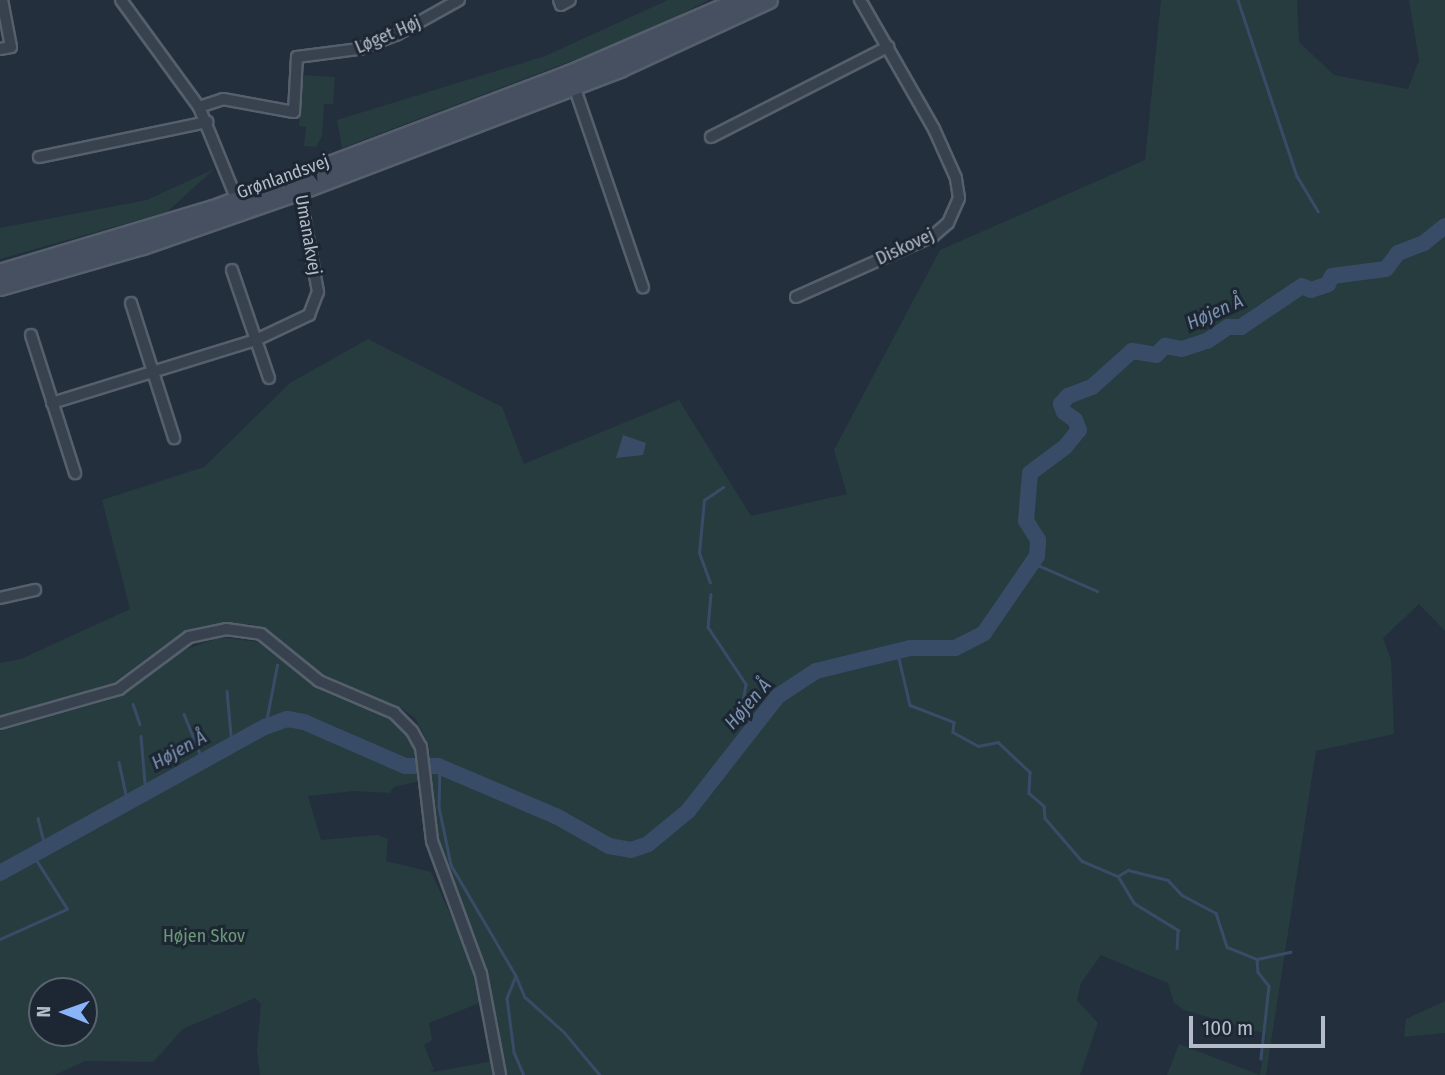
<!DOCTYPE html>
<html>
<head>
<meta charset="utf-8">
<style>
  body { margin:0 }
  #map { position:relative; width:1445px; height:1075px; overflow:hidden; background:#242f3e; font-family:"Fira Sans Condensed",sans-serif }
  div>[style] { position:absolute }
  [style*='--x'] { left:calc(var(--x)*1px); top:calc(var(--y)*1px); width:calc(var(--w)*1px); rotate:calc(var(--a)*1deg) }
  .green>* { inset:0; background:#263c3f }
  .water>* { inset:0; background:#394c67 }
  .stream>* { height:2.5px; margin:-1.25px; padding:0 1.25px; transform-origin:1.25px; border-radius:1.25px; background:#394c67 }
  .river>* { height:16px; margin:-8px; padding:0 8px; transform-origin:8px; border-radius:8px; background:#394c67 }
  .roads { filter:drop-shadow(2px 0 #565f6c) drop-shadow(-2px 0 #565f6c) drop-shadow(0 2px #565f6c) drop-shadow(0 -2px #565f6c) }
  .street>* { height:10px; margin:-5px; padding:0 5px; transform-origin:5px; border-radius:5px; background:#38414e }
  .secondary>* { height:16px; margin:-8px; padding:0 8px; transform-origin:8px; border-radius:8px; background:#465061 }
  span { translate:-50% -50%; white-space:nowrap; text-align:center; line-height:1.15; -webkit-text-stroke:6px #1d2633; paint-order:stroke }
  .street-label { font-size:18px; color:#b4bcc9 }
  .park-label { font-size:18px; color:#6b9a76 }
  .water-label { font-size:19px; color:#7c92b1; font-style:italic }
  .north { position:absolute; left:28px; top:977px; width:70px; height:70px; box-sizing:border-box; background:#1d2633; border:2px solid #59626f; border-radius:50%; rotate:271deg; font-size:19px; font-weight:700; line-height:28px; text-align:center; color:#b4bcc9 }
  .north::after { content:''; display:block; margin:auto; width:24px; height:32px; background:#8ab4f8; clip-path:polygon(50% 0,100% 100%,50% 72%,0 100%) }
  .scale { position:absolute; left:1189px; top:1016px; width:136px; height:32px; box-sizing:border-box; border:4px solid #b4bcc9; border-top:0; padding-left:9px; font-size:21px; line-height:24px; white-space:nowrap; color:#b4bcc9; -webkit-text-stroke:5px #1d2633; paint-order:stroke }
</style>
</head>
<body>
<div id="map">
  <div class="green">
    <div style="clip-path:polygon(668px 0,709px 0,640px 35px,342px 148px,337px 120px,545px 56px)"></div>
    <div style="clip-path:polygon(1161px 0,1297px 0,1299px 42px,1334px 75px,1408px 89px,1419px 60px,1409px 0,1445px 0,1445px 631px,1419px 604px,1383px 638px,1391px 660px,1394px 734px,1316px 751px,1266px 1075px,1167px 1075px,1179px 1044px,1260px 1075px,1266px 1034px,1184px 1010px,1174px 1003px,1168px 983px,1101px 955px,1081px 983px,1077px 1000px,1098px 1023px,1080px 1075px,507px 1075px,487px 973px,446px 867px,435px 824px,429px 745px,415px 718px,401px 708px,317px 672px,271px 633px,251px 624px,220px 624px,172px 640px,110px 685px,0 717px,0 663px,21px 659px,130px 609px,102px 500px,204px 467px,290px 383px,368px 339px,502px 407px,524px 464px,679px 400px,751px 516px,847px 494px,834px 450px,940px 250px,1145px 160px)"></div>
    <div style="clip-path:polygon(302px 75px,335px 77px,333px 104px,324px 104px,322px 136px,316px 147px,304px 146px,306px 127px,299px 126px)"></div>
    <div style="clip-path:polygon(214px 169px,167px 212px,0 259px,0 228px,147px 200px)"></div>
    <div style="clip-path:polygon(evenodd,221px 637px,257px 642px,314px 684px,380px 712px,400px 726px,414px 749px,420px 781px,394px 787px,390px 793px,354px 791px,308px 796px,321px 840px,378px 835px,388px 839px,386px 861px,431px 872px,461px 938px,482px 1002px,429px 1023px,432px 1040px,424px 1045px,434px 1070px,429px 1070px,434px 1072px,492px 1061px,495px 1075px,260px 1075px,257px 1049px,261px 1004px,255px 998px,183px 1029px,153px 1062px,85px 1061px,55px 1075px,0 1075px,0 731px,109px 700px,184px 650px,221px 637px,42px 991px,84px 991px,84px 1033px,42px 1033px,42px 991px)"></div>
    <div style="clip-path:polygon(1445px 1001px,1445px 1033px,1404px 1037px,1406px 1019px)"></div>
  </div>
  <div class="water">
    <div style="clip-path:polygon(623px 435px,646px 443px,643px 455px,616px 458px)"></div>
  </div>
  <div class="stream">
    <div style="--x:1238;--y:0;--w:186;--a:71.5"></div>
    <div style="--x:1297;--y:176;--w:41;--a:59"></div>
    <div style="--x:1033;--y:563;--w:70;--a:23.6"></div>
    <div style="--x:710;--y:583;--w:32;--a:-110"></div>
    <div style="--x:699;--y:553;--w:53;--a:-84.6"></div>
    <div style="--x:704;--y:500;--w:23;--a:-34"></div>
    <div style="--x:711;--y:594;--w:33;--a:95"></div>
    <div style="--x:708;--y:627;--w:69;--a:56.3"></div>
    <div style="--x:746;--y:684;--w:30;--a:99"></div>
    <div style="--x:741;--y:714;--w:16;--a:27"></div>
    <div style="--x:897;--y:650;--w:57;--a:76.7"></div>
    <div style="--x:910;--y:705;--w:47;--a:21.1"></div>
    <div style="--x:954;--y:722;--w:10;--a:96"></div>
    <div style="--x:953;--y:732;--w:29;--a:29"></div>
    <div style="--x:978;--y:746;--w:20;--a:-11"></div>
    <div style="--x:998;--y:742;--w:44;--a:43.2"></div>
    <div style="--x:1030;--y:772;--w:21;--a:93"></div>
    <div style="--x:1029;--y:793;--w:20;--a:41"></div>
    <div style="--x:1044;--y:806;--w:12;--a:85"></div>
    <div style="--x:1045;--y:818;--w:57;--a:49.3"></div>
    <div style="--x:1082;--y:861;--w:39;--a:23"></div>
    <div style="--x:1118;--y:876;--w:12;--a:-31"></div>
    <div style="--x:1128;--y:870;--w:41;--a:14"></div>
    <div style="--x:1168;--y:880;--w:21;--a:47"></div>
    <div style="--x:1182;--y:895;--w:38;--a:28"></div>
    <div style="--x:1216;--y:913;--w:36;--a:72"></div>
    <div style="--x:1227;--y:947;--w:32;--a:22"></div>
    <div style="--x:1257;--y:959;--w:13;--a:86"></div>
    <div style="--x:1258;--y:972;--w:18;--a:52"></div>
    <div style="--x:1269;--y:986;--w:73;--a:96.3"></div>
    <div style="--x:227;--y:691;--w:54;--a:84.7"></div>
    <div style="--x:133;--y:704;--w:21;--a:71"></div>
    <div style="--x:184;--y:714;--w:51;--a:68"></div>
    <div style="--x:265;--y:727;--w:63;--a:-79"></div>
    <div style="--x:141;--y:736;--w:58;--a:85.1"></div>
    <div style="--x:119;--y:762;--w:43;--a:77.9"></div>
    <div style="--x:440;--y:767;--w:40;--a:91.4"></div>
    <div style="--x:439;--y:807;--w:59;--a:78.3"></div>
    <div style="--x:451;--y:865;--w:129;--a:59.6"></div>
    <div style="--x:516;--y:976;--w:24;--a:112"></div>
    <div style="--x:507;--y:998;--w:54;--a:82.6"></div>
    <div style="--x:514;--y:1052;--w:25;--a:67"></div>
    <div style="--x:38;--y:818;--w:34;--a:76"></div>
    <div style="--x:1118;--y:876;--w:31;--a:59"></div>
    <div style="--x:1134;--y:903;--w:52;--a:31.5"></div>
    <div style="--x:1178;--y:930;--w:18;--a:93"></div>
    <div style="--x:0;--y:939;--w:73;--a:-24.1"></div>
    <div style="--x:67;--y:909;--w:62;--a:-122.4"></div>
    <div style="--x:1257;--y:959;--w:34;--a:-12"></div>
    <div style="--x:516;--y:976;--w:23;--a:67"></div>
    <div style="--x:525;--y:997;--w:52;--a:41.9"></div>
    <div style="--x:564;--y:1032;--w:56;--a:50.1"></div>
  </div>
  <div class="river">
    <div style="--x:0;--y:873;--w:303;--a:-28.9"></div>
    <div style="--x:265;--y:727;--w:23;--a:-20"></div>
    <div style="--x:287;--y:719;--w:17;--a:10"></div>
    <div style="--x:304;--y:722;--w:110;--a:23.5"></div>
    <div style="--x:405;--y:766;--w:33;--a:0"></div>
    <div style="--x:438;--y:766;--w:128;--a:23"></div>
    <div style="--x:556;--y:816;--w:61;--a:29.5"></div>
    <div style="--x:609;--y:846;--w:22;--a:10"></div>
    <div style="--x:631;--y:850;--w:18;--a:-19"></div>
    <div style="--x:648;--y:844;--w:52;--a:-39.5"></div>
    <div style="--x:688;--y:811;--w:146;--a:-52"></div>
    <div style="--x:778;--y:696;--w:45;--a:-33.3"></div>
    <div style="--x:816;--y:671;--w:97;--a:-13.7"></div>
    <div style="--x:910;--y:648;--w:45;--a:0"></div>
    <div style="--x:955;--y:648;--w:33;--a:-27"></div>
    <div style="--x:984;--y:633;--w:93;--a:-55.5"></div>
    <div style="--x:1037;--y:556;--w:16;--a:-86"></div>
    <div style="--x:1038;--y:540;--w:22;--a:-122"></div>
    <div style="--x:1026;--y:521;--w:48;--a:-85.2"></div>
    <div style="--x:1030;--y:473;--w:44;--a:-36.6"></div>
    <div style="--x:1065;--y:447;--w:22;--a:-51"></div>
    <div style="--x:1079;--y:430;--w:11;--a:-112"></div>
    <div style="--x:1075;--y:420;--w:14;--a:-144"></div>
    <div style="--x:1064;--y:412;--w:9;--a:-111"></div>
    <div style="--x:1061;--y:404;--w:11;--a:-49"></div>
    <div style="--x:1068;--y:396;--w:26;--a:-21"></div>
    <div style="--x:1092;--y:387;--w:54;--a:-42"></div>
    <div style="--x:1132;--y:351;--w:24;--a:9"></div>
    <div style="--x:1156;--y:355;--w:13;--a:-45"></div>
    <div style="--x:1165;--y:346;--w:17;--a:10"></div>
    <div style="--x:1182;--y:349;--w:26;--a:-18"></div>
    <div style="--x:1207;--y:341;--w:25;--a:-34"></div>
    <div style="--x:1228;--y:327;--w:13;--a:0"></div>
    <div style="--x:1241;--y:327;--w:73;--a:-33.9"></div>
    <div style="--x:1302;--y:286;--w:10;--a:24"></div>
    <div style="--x:1311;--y:290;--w:18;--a:-19"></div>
    <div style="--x:1328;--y:284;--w:9;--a:-63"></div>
    <div style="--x:1332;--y:276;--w:54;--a:-7.4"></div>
    <div style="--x:1386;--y:269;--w:20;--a:-53"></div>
    <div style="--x:1398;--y:253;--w:28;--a:-21"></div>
    <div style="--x:1424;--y:243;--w:27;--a:-39"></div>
  </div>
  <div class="roads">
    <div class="street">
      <div style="--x:121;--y:0;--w:132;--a:53.9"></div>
      <div style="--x:199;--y:107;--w:106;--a:67.8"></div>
      <div style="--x:559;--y:0;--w:5;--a:68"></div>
      <div style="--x:561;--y:5;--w:10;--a:-29"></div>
      <div style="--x:0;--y:49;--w:11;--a:-10"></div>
      <div style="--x:11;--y:47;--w:48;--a:-100.8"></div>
      <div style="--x:573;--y:83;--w:216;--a:71.1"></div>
      <div style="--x:199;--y:107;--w:25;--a:-18"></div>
      <div style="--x:223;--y:99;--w:72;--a:10.4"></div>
      <div style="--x:294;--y:112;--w:55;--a:-86.9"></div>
      <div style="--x:297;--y:57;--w:63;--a:-7.4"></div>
      <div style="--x:359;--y:49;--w:40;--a:-21"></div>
      <div style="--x:396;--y:35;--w:72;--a:-29.1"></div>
      <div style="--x:711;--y:137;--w:199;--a:-27"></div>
      <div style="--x:39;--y:157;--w:172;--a:-11.8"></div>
      <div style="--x:232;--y:270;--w:114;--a:71.1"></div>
      <div style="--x:796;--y:297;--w:150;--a:-24"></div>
      <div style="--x:933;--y:236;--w:20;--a:-41"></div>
      <div style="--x:948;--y:223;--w:27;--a:-66"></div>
      <div style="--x:959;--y:198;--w:20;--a:-99"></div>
      <div style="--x:956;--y:178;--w:54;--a:-114.2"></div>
      <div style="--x:934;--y:129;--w:149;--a:-119.8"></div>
      <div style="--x:131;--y:303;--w:142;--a:72.3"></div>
      <div style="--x:31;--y:335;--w:145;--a:72.3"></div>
      <div style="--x:52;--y:403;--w:214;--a:-17.2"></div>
      <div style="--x:256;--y:340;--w:59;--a:-25.3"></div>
      <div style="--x:309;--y:315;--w:25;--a:-69"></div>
      <div style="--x:318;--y:292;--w:107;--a:-100.3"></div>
      <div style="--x:0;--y:598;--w:36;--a:-13"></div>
      <div style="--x:0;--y:723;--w:124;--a:-15.9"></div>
      <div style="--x:119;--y:689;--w:87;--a:-36.6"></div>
      <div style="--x:189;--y:637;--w:38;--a:-12"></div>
      <div style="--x:226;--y:629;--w:35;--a:8"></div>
      <div style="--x:261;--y:634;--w:75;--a:39"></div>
      <div style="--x:319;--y:681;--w:82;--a:23.1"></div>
      <div style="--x:394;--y:713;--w:25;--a:45"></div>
      <div style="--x:412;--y:731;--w:18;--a:61"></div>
      <div style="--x:421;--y:747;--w:95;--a:83.3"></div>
      <div style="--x:432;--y:841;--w:142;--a:69.8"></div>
      <div style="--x:481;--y:974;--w:103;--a:79.3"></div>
    </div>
    <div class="secondary">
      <div style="--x:0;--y:273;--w:223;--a:-16.7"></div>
      <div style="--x:214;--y:209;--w:381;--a:-20.8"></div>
      <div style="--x:570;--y:74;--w:186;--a:-23.4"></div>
      <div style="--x:0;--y:287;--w:149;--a:-16"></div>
      <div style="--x:143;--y:246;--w:167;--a:-19.2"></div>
      <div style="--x:301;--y:191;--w:342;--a:-20.9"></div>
      <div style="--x:620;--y:69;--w:164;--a:-24.8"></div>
    </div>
  </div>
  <div class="street-label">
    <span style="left:388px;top:35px;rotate:-23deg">Løget Høj</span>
    <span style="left:283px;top:177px;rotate:-20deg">Grønlandsvej</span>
    <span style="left:308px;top:235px;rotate:80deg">Umanakvej</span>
    <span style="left:905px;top:247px;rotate:-25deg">Diskovej</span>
  </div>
  <div class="park-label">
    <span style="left:204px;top:936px">Højen Skov</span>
  </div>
  <div class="water-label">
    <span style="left:1215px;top:312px;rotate:-24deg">Højen Å</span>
    <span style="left:748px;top:704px;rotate:-49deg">Højen Å</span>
    <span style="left:179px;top:750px;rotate:-29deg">Højen Å</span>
  </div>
  <div class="north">N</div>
  <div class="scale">100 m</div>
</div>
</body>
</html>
